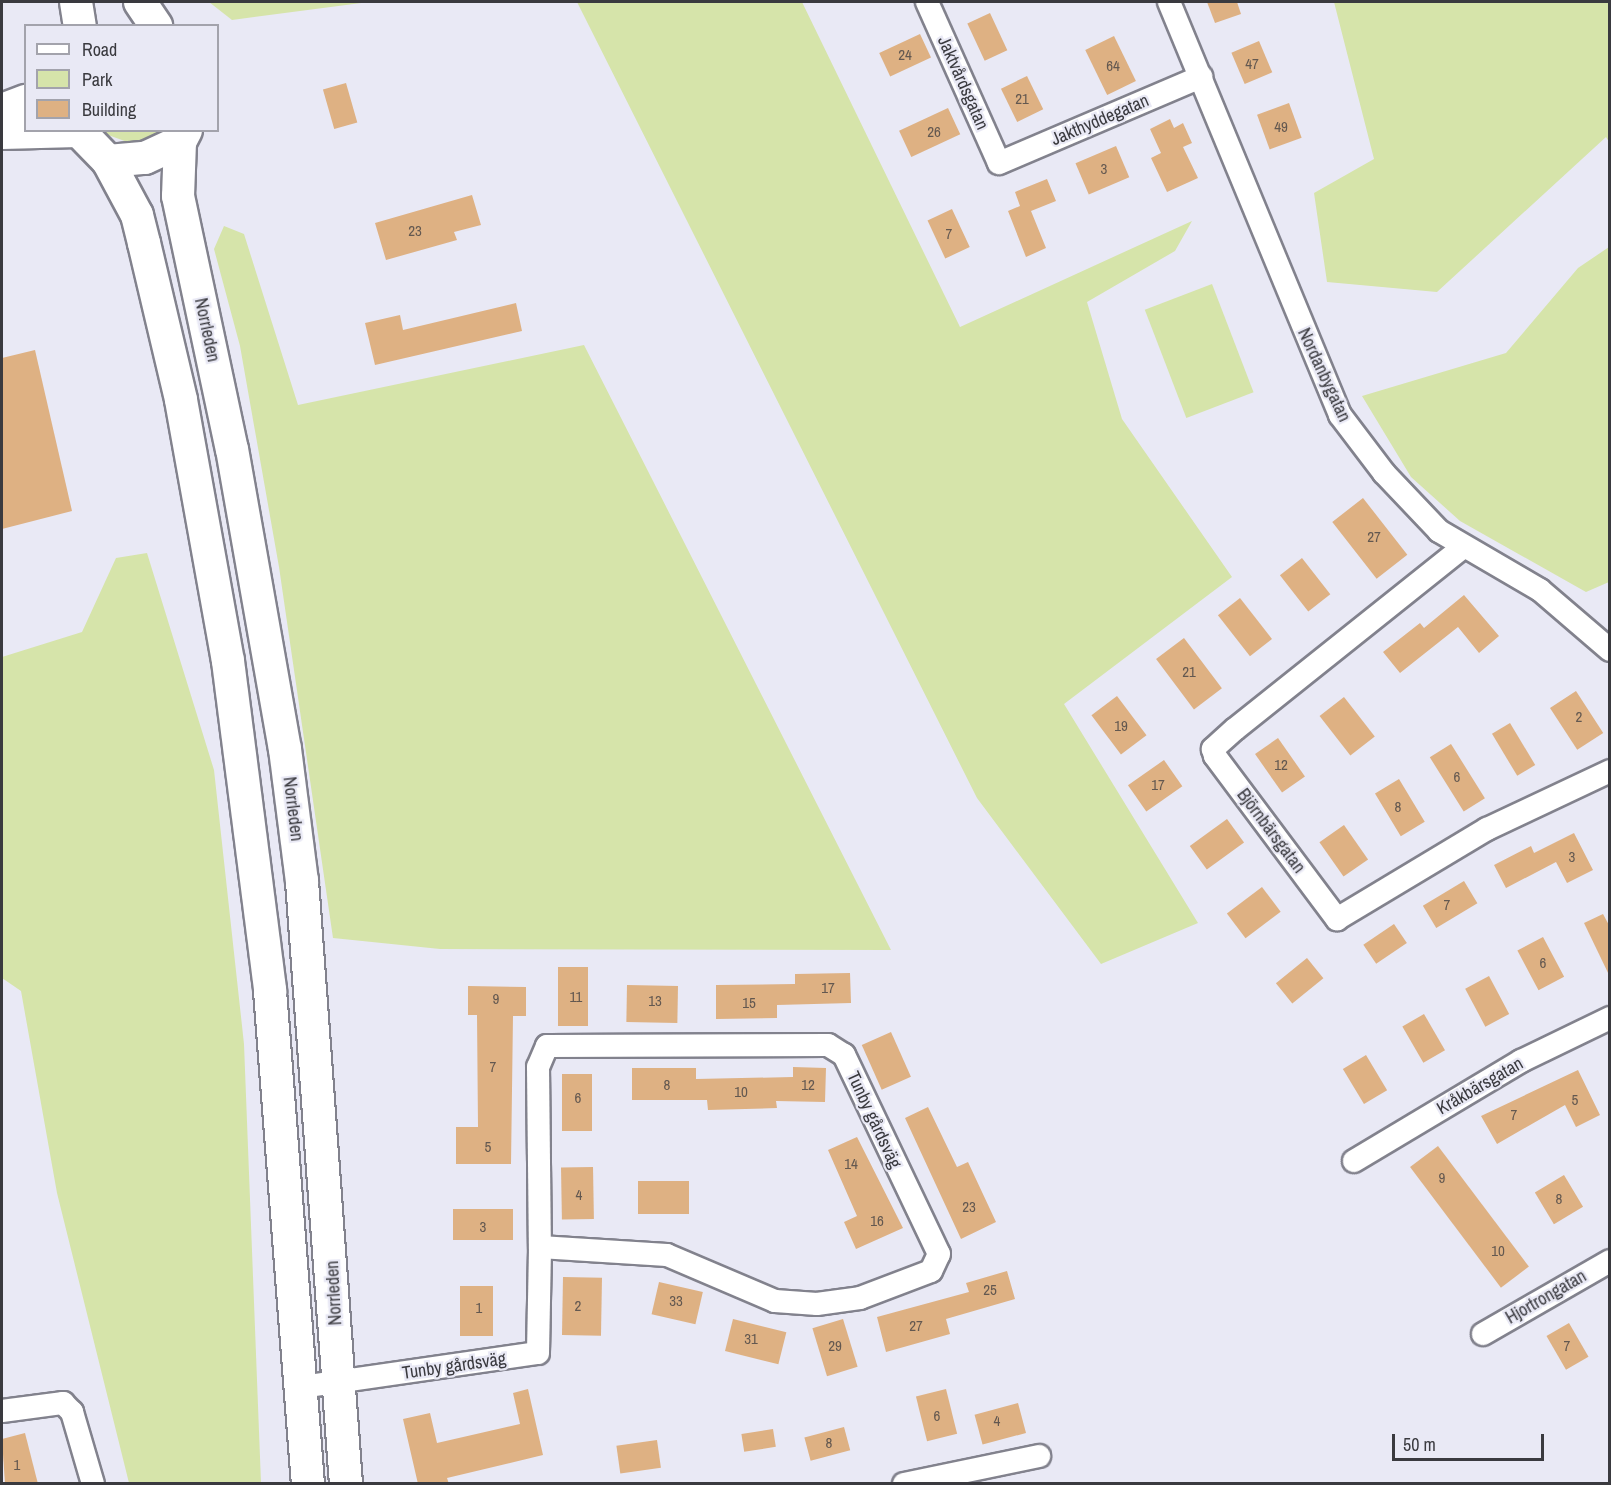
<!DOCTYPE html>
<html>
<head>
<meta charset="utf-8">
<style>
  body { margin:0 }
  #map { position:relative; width:1611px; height:1485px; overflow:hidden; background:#e9e9f5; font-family:"Archivo Narrow",sans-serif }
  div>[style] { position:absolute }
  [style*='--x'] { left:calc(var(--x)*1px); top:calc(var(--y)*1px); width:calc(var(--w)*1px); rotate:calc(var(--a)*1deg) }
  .green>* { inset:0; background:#d6e4aa; transform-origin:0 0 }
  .building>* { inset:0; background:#deb183; transform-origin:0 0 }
  .roads { filter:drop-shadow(2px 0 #82828d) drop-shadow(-2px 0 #82828d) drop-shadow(0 2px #82828d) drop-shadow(0 -2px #82828d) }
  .street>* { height:22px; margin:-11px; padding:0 11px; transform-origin:11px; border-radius:11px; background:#fff }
  .secondary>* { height:32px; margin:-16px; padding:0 16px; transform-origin:16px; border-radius:16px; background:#fff }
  span { translate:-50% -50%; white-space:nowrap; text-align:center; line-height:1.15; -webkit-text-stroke:4.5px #e9e9f5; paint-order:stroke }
  .number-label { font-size:15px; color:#635850 }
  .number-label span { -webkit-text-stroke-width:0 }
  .street-label { font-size:18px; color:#3a3a3f }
  .frame { position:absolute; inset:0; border:3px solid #3a3a3f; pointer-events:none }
  .legend { position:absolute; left:24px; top:24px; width:195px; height:108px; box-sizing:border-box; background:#e9e9f5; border:2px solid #a3a3ac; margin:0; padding:8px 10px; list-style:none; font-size:18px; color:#3a3a3f }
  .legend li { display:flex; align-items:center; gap:12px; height:30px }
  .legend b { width:30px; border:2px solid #a3a3ac }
  .scale { position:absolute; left:1392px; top:1434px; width:152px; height:27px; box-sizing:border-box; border:3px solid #3a3a3f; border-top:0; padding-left:8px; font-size:18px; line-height:21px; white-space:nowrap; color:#3a3a3f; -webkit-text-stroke:4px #e9e9f5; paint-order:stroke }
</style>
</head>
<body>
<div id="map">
  <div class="green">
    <div style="clip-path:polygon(209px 2px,369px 2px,232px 20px)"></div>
    <div style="clip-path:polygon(577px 2px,802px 2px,960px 327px,1192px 221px,1175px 251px,1087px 302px,1122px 419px,1232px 577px,1064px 704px,1198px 923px,1101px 964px,977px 798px)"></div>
    <div style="clip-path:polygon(1334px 2px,1609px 2px,1609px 142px,1606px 137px,1437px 292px,1327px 282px,1314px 193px,1374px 159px)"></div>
    <div style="clip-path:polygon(97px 131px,165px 131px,133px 144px)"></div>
    <div style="clip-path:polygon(224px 226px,244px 234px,298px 405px,584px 345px,891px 950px,440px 949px,333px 938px,279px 567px,240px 346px,214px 249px)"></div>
    <div style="clip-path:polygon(1609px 247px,1609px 582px,1586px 592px,1460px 521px,1411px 477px,1362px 396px,1506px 353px,1578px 268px)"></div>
    <div style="left:1212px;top:284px;width:116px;height:72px;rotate:69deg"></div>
    <div style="clip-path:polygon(147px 553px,214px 770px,244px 1044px,261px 1483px,129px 1483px,57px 1193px,21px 991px,2px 978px,2px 657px,82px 632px,116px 558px)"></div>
  </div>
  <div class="building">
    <div style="clip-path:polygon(1207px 2px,1237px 2px,1241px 14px,1215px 23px)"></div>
    <div style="left:990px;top:13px;width:41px;height:25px;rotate:65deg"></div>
    <div style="left:920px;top:34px;width:26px;height:45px;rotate:65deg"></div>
    <div style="left:1114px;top:36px;width:50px;height:32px;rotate:64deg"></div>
    <div style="left:1259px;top:41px;width:34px;height:30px;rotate:67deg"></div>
    <div style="left:1027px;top:76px;width:37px;height:29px;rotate:64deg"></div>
    <div style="left:346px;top:83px;width:41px;height:24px;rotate:74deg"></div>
    <div style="left:1289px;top:103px;width:37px;height:34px;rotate:70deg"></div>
    <div style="left:948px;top:108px;width:29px;height:54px;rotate:65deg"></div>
    <div style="clip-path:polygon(1170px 119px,1174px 128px,1183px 123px,1192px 143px,1183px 147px,1198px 178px,1167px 192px,1151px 158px,1161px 153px,1150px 129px)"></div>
    <div style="left:1116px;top:146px;width:34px;height:44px;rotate:67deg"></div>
    <div style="clip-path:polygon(1047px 179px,1056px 201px,1031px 211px,1046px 248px,1026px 257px,1008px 211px,1020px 206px,1015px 192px)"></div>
    <div style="clip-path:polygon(472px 195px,481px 225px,454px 232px,457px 240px,386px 260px,375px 223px)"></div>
    <div style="left:952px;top:209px;width:42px;height:27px;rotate:65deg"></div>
    <div style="clip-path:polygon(516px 303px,522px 331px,375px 365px,365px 323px,400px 315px,403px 330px)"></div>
    <div style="clip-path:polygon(35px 350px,72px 511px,2px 529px,2px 358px)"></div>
    <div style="left:1363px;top:498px;width:72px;height:39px;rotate:52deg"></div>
    <div style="left:1302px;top:558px;width:46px;height:28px;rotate:52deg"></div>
    <div style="clip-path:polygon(1464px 595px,1499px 636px,1479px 653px,1458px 627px,1400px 673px,1383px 652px,1420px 623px,1424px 628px)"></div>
    <div style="left:1240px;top:598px;width:52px;height:28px;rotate:52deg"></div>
    <div style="left:1184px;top:638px;width:63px;height:35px;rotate:53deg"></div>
    <div style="left:1576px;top:691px;width:50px;height:31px;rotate:57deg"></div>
    <div style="left:1117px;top:696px;width:49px;height:32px;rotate:53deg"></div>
    <div style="left:1344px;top:697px;width:50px;height:31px;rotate:52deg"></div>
    <div style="left:1510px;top:723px;width:49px;height:21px;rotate:59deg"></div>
    <div style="left:1278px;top:738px;width:47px;height:28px;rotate:55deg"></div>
    <div style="left:1451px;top:744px;width:64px;height:25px;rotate:58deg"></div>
    <div style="left:1164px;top:760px;width:32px;height:44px;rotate:55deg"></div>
    <div style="left:1399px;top:779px;width:50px;height:28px;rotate:59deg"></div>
    <div style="left:1227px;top:819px;width:29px;height:46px;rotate:54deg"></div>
    <div style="left:1344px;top:825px;width:42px;height:30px;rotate:55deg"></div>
    <div style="clip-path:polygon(1574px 833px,1593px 870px,1567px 883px,1556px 862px,1506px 888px,1494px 865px,1531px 846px,1534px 853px)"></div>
    <div style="left:1464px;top:881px;width:26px;height:48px;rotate:59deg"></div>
    <div style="left:1262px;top:887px;width:31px;height:44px;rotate:53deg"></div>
    <div style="clip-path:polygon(1603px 914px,1610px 927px,1610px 977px,1584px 923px)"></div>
    <div style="left:1394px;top:924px;width:23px;height:37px;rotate:56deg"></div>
    <div style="left:1543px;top:937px;width:45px;height:29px;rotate:62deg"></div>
    <div style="left:1307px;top:958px;width:26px;height:40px;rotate:51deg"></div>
    <div style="left:558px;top:967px;width:30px;height:59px"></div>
    <div style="clip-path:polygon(850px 973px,851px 1003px,777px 1005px,777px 1018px,716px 1019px,716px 985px,795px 984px,795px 974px)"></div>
    <div style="left:1489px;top:976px;width:43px;height:27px;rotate:62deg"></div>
    <div style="left:627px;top:985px;width:51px;height:37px;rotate:1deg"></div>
    <div style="clip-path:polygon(468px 986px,526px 987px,526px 1016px,513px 1016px,511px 1164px,456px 1164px,456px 1127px,478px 1127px,477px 1015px,468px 1015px)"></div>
    <div style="left:1424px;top:1014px;width:42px;height:25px;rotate:60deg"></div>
    <div style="left:891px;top:1032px;width:49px;height:32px;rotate:66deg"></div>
    <div style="left:1366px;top:1055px;width:41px;height:27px;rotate:59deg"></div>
    <div style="clip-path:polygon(793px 1067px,826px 1068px,825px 1102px,776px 1101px,777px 1108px,708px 1110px,707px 1100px,632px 1100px,632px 1068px,696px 1068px,696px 1079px,793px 1077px)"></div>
    <div style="clip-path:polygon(1578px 1070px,1600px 1115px,1576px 1127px,1565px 1105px,1497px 1144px,1481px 1116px)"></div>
    <div style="left:562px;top:1074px;width:30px;height:57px"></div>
    <div style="clip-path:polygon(928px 1107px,957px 1167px,968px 1162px,996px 1222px,961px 1239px,905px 1118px)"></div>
    <div style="clip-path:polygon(857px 1137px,903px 1228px,856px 1249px,844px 1222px,857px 1216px,828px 1150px)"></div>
    <div style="left:1438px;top:1146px;width:151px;height:35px;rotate:53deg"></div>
    <div style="left:593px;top:1167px;width:52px;height:32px;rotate:89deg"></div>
    <div style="left:1564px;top:1175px;width:37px;height:34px;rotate:59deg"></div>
    <div style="left:638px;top:1181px;width:51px;height:33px"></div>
    <div style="left:513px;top:1209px;width:31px;height:60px;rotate:90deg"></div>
    <div style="clip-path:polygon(1007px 1271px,1015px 1299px,946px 1319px,950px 1334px,886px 1352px,877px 1317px,969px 1292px,966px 1283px)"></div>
    <div style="left:563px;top:1277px;width:39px;height:58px;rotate:1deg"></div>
    <div style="left:659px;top:1282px;width:45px;height:33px;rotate:13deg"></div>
    <div style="left:460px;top:1286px;width:33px;height:50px"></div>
    <div style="left:733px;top:1319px;width:55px;height:33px;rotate:14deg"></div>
    <div style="left:843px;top:1319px;width:50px;height:32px;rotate:73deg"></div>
    <div style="left:1569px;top:1323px;width:39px;height:26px;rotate:60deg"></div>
    <div style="clip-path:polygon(528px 1389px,543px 1455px,447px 1478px,449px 1484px,418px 1484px,403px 1419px,430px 1413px,437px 1443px,520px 1424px,513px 1393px)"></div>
    <div style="left:946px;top:1389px;width:46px;height:31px;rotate:76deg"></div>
    <div style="left:1018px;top:1403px;width:31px;height:45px;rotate:75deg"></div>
    <div style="left:844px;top:1427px;width:24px;height:41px;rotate:75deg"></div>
    <div style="left:773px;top:1429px;width:18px;height:32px;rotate:81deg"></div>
    <div style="clip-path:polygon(25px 1433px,38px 1484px,5px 1484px,2px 1439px)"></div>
    <div style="left:657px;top:1440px;width:28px;height:41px;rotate:82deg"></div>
  </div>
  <div class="roads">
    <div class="street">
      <div style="--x:927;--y:2;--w:176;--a:65.9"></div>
      <div style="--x:999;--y:163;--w:220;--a:-23.1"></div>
      <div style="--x:1169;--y:2;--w:447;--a:67.5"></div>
      <div style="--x:1340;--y:415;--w:73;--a:52.8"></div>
      <div style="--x:1384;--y:473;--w:80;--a:46.5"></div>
      <div style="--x:1439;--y:531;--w:117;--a:30.3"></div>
      <div style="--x:1540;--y:590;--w:92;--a:40.6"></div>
      <div style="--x:1462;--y:548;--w:290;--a:141.4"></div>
      <div style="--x:1235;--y:729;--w:30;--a:138"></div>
      <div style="--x:1213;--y:749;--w:7;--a:74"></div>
      <div style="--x:1215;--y:756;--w:204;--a:53.2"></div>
      <div style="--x:1337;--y:919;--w:175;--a:-31"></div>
      <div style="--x:1487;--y:829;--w:136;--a:-25.2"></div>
      <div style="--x:1354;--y:1161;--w:195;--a:-30.9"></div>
      <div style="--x:1521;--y:1061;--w:99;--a:-25.8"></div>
      <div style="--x:1483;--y:1334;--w:146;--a:-29.9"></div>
      <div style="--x:301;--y:1387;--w:239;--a:-8.2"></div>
      <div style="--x:538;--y:1353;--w:106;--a:-88.9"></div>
      <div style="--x:540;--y:1247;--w:127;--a:3.6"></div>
      <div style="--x:667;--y:1255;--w:117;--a:23.1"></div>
      <div style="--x:775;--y:1301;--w:42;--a:4.1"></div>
      <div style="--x:817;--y:1304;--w:43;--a:-7.9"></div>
      <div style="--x:860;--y:1298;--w:76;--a:-20.8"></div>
      <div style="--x:931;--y:1271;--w:19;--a:-65"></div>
      <div style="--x:939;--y:1254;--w:221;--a:-115.5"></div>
      <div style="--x:844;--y:1055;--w:19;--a:-148"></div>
      <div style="--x:828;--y:1045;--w:281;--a:179.8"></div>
      <div style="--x:547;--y:1046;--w:23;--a:113"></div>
      <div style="--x:538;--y:1067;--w:180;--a:89.4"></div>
      <div style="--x:2;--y:1411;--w:62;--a:-7.5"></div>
      <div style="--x:63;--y:1403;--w:13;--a:45"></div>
      <div style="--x:72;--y:1412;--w:75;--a:73.7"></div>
      <div style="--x:904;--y:1484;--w:138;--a:-11.7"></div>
    </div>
    <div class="secondary">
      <div style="--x:76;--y:2;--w:24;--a:81"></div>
      <div style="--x:140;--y:2;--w:29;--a:56"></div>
      <div style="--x:2;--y:110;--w:26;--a:-21"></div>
      <div style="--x:78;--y:130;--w:43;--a:45.9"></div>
      <div style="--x:108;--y:161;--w:37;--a:-5"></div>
      <div style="--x:145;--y:158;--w:38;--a:-25"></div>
      <div style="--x:180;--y:142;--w:13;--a:-63"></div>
      <div style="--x:2;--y:133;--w:76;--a:-1.5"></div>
      <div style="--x:180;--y:142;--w:54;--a:92.1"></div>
      <div style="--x:178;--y:196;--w:259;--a:78"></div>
      <div style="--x:232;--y:449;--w:305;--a:80"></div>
      <div style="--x:285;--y:749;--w:133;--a:82.7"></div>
      <div style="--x:302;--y:881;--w:605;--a:85.83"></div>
      <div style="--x:108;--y:161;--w:61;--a:61.8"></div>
      <div style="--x:137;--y:215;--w:29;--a:76"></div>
      <div style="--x:144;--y:243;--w:161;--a:76.7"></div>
      <div style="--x:181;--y:400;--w:265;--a:79.8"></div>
      <div style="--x:228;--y:661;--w:333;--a:82.7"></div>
      <div style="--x:270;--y:991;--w:494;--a:85.6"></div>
    </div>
  </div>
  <div class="number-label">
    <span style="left:905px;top:55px">24</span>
    <span style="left:1252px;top:64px">47</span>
    <span style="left:1113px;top:66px">64</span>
    <span style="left:1022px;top:99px">21</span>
    <span style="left:1281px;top:127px">49</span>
    <span style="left:934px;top:132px">26</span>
    <span style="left:1104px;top:169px">3</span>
    <span style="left:415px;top:231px">23</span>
    <span style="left:949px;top:234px">7</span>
    <span style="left:1374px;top:537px">27</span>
    <span style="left:1189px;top:672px">21</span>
    <span style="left:1579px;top:717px">2</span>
    <span style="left:1121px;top:726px">19</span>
    <span style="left:1281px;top:765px">12</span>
    <span style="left:1457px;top:777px">6</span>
    <span style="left:1158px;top:785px">17</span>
    <span style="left:1398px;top:807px">8</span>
    <span style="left:1572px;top:857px">3</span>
    <span style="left:1447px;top:905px">7</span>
    <span style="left:1543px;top:963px">6</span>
    <span style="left:828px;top:988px">17</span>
    <span style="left:576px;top:997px">11</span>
    <span style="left:496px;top:999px">9</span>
    <span style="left:655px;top:1001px">13</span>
    <span style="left:749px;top:1003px">15</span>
    <span style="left:493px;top:1067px">7</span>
    <span style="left:667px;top:1085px">8</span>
    <span style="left:808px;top:1085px">12</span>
    <span style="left:741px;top:1092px">10</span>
    <span style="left:578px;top:1098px">6</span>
    <span style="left:1575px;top:1100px">5</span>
    <span style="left:1514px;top:1115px">7</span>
    <span style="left:488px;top:1147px">5</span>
    <span style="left:851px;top:1164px">14</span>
    <span style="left:1442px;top:1178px">9</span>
    <span style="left:579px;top:1195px">4</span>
    <span style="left:1559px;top:1199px">8</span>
    <span style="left:969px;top:1207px">23</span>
    <span style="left:877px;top:1221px">16</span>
    <span style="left:483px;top:1227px">3</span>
    <span style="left:1498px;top:1251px">10</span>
    <span style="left:990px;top:1290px">25</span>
    <span style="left:676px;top:1301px">33</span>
    <span style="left:578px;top:1306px">2</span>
    <span style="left:479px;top:1308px">1</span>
    <span style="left:916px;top:1326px">27</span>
    <span style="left:751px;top:1339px">31</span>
    <span style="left:835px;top:1346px">29</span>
    <span style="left:1567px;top:1346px">7</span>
    <span style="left:937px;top:1416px">6</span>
    <span style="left:997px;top:1421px">4</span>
    <span style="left:829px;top:1443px">8</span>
    <span style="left:17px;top:1465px">1</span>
  </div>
  <div class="street-label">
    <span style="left:963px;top:83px;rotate:66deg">Jaktvårdsgatan</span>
    <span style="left:1100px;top:120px;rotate:-23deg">Jakthyddegatan</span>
    <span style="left:207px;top:330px;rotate:78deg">Norrleden</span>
    <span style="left:1324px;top:375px;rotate:65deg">Nordanbygatan</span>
    <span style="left:293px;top:809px;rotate:83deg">Norrleden</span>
    <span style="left:1271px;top:831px;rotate:53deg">Björnbärsgatan</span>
    <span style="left:1480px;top:1086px;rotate:-30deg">Kråkbärsgatan</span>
    <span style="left:874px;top:1120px;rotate:65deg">Tunby gårdsväg</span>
    <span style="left:334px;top:1293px;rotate:-93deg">Norrleden</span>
    <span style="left:1546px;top:1297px;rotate:-30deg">Hjortrongatan</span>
    <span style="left:454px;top:1366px;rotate:-8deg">Tunby gårdsväg</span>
  </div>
  <div class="frame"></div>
  <ul class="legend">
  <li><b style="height:8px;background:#fff"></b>Road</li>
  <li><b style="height:16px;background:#d6e4aa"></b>Park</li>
  <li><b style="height:16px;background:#deb183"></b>Building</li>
  </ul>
  <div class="scale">50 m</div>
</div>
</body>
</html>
